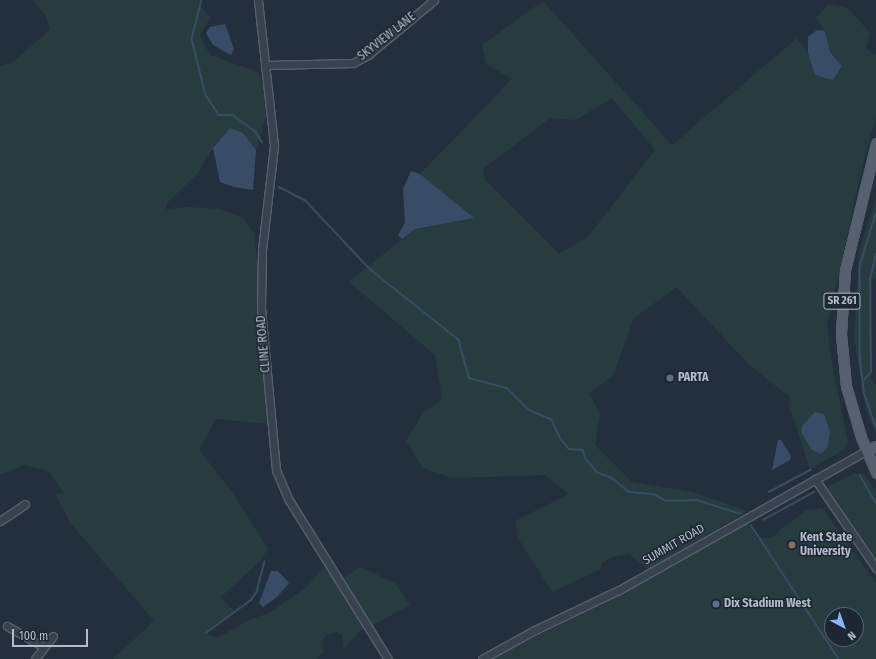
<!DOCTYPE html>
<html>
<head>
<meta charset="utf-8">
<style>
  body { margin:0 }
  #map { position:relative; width:876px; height:659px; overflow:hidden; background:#242f3e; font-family:"Fira Sans Condensed",sans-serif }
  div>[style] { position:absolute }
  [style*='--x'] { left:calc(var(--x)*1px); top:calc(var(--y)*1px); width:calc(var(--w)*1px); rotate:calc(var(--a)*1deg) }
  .green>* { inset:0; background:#263c3f }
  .water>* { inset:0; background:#394c67 }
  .stream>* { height:1.5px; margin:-0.75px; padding:0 0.75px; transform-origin:0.75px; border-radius:0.75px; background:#394c67 }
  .roads { filter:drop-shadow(1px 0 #565f6c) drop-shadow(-1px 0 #565f6c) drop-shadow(0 1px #565f6c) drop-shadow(0 -1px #565f6c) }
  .minor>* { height:7px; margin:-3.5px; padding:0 3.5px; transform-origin:3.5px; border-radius:3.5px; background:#38414e }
  .major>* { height:9px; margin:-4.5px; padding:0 4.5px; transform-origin:4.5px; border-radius:4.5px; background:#56606e }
  .dots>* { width:11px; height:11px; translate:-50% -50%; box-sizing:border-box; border:2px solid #1d2633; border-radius:50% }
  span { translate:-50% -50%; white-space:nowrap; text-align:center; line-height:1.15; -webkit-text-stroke:3px #1d2633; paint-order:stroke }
  .shield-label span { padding:1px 3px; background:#1d2633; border:1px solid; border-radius:3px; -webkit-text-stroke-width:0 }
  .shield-label { font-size:11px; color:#b4bcc9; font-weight:700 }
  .street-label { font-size:12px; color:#b4bcc9 }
  .poi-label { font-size:12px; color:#b4bcc9; font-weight:700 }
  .left { translate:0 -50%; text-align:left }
  .north { position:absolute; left:824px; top:607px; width:40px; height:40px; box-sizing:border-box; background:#1d2633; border:1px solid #59626f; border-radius:50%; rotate:139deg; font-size:11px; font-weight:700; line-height:16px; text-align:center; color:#b4bcc9 }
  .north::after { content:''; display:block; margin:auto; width:14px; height:18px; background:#8ab4f8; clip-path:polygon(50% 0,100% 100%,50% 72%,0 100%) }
  .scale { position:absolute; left:12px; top:629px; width:76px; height:18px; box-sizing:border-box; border:2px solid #b4bcc9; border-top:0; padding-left:5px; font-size:12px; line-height:14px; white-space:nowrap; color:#b4bcc9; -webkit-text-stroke:3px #1d2633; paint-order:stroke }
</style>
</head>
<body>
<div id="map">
  <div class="green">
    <div style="clip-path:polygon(32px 0,201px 0,200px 5px,210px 18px,200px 35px,210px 55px,258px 72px,270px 103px,256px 150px,243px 133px,218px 140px,198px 173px,166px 204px,167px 210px,187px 207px,220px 209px,243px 218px,254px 233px,257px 261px,269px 424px,216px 419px,199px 450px,232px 492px,268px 549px,260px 561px,221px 597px,235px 612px,206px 633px,217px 638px,249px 620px,271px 612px,308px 586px,326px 564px,366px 628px,360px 631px,344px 649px,342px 635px,337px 632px,328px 634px,322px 640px,323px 653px,316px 659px,113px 659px,154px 621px,71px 524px,55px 494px,64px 493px,49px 471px,25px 465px,0 475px,0 66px,13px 62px,50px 30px,46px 16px)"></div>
    <div style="clip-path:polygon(evenodd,543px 1px,672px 145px,797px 38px,808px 53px,815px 75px,842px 66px,830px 52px,825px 31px,816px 18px,829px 4px,848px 8px,870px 33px,866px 49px,876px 55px,876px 118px,866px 151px,827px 325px,831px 359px,848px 443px,843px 450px,810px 470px,789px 404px,790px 397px,748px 364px,677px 287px,634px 318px,613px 375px,589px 394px,600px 413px,595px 445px,632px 482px,696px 493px,747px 511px,649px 570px,629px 554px,611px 557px,601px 564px,601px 569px,552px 592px,518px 538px,515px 521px,569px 494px,545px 475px,452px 478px,423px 468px,406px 441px,423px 413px,442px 399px,435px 355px,349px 282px,415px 229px,473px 218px,420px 174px,512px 79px,486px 64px,482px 45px,543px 1px,612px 98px,655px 150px,588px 237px,559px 254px,485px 180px,483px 169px,550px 118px,576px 120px,612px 98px)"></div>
    <div style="clip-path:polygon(876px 199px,876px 278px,872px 280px,871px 378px,876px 385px,876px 433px,866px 411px,854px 337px,859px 251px)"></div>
    <div style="clip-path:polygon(855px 473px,865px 475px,876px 491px,876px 558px,827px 487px)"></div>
    <div style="clip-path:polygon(evenodd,822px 508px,876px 583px,876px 659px,491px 659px,607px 602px,748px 523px,759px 541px,762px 538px,772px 538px,783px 527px,807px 510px,822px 508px,832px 615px,856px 615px,856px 639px,832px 639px,832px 615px)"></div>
    <div style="clip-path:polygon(360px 567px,395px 583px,410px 605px,371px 626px,342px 579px)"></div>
  </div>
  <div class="water">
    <div style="clip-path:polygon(225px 24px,234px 49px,231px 55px,213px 45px,206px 33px,210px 27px)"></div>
    <div style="clip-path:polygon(817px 30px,825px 31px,830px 52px,842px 66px,833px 80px,815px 75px,808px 53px,808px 37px)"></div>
    <div style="clip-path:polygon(230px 128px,243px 133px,256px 150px,253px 190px,234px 187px,220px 182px,213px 148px)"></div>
    <div style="clip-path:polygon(411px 171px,420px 174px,474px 218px,415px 229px,402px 239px,398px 235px,405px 223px,403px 189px)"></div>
    <div style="clip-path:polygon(815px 412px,824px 414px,830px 431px,828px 446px,821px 454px,812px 450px,802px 434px,802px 426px)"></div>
    <div style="clip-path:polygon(778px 440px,781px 440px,791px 456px,790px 460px,772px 470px)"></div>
    <div style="clip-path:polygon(271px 571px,278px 571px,289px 583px,277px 597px,263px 607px,259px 603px)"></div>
  </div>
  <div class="stream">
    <div style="--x:202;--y:0;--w:40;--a:104.4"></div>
    <div style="--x:192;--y:39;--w:58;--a:76"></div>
    <div style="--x:206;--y:95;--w:24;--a:57"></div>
    <div style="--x:219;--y:115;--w:14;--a:0"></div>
    <div style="--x:233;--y:115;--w:29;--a:36"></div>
    <div style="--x:256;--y:132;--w:12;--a:59"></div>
    <div style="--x:279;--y:187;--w:29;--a:27"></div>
    <div style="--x:305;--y:200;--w:96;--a:46.7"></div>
    <div style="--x:371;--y:270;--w:112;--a:38.5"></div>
    <div style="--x:459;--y:340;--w:39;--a:75"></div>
    <div style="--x:469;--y:378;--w:39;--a:15"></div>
    <div style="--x:507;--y:388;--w:31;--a:45"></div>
    <div style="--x:529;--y:410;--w:25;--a:23"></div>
    <div style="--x:552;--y:420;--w:21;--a:65"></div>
    <div style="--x:561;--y:439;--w:13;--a:51"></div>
    <div style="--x:569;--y:449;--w:14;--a:4"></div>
    <div style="--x:583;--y:450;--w:9;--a:72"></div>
    <div style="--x:586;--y:459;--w:17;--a:50"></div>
    <div style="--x:597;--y:472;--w:16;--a:22"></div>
    <div style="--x:612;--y:478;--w:22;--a:39"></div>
    <div style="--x:629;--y:492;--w:25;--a:5"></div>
    <div style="--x:654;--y:494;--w:14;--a:30"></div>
    <div style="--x:666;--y:501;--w:31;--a:-2"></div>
    <div style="--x:697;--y:500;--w:46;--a:17.7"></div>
    <div style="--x:876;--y:214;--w:55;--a:106.8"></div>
    <div style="--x:860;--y:267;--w:90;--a:90"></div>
    <div style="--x:860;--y:357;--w:35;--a:83"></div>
    <div style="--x:864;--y:392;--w:36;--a:71"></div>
    <div style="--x:864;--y:380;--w:11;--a:-49"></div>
    <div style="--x:871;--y:372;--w:92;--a:-90.6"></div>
    <div style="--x:870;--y:280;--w:26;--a:-77"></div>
    <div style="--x:860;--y:475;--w:32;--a:60"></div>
    <div style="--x:769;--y:492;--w:47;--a:-28.2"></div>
    <div style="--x:763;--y:520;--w:58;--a:-28.8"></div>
    <div style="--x:751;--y:525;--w:160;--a:56.7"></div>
    <div style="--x:206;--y:633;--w:56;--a:-36.3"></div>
    <div style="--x:251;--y:600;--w:11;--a:-56"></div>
    <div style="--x:257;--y:591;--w:30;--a:-76"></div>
  </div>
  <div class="roads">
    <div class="minor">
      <div style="--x:258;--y:0;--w:147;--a:83.7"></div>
      <div style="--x:274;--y:146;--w:105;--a:96.6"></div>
      <div style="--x:262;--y:250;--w:58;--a:91"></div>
      <div style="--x:261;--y:308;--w:163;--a:84.7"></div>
      <div style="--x:276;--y:470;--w:33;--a:67"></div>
      <div style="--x:289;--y:500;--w:187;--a:58.1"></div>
      <div style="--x:265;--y:65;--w:88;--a:-1.3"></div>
      <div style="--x:353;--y:63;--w:17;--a:-28"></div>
      <div style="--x:368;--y:55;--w:86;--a:-39.8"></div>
      <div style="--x:815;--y:479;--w:108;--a:55.6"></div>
      <div style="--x:0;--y:521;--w:30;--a:-34"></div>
      <div style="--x:7;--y:626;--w:40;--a:29.7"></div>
      <div style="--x:35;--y:659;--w:29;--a:-52"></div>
      <div style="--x:482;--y:659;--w:60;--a:-28.7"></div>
      <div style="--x:535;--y:630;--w:93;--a:-25.5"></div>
      <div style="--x:619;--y:590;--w:283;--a:-29.4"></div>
    </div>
    <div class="major">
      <div style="--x:876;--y:143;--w:131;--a:103.7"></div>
      <div style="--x:845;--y:270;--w:64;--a:93.6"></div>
      <div style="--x:841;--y:334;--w:52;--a:84.5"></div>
      <div style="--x:846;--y:386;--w:53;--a:73.6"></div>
      <div style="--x:861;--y:437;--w:39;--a:67"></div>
      <div style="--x:866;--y:451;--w:11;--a:-27"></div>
    </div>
  </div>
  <div class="dots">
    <div style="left:670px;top:378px;background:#5c6f8a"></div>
    <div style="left:792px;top:545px;background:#8d6e63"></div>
    <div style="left:716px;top:604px;background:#5c6f8a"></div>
  </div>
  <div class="shield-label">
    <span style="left:842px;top:301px">SR 261</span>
  </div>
  <div class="street-label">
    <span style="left:387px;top:37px;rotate:-38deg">SKYVIEW LANE</span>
    <span style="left:264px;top:344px;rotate:-95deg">CLINE ROAD</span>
    <span style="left:674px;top:545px;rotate:-30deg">SUMMIT ROAD</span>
  </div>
  <div class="poi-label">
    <span class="left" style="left:678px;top:378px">PARTA</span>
    <span class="left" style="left:800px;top:545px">Kent State<br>University</span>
    <span class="left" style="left:724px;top:604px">Dix Stadium West</span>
  </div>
  <div class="north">N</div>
  <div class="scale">100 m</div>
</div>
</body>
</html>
